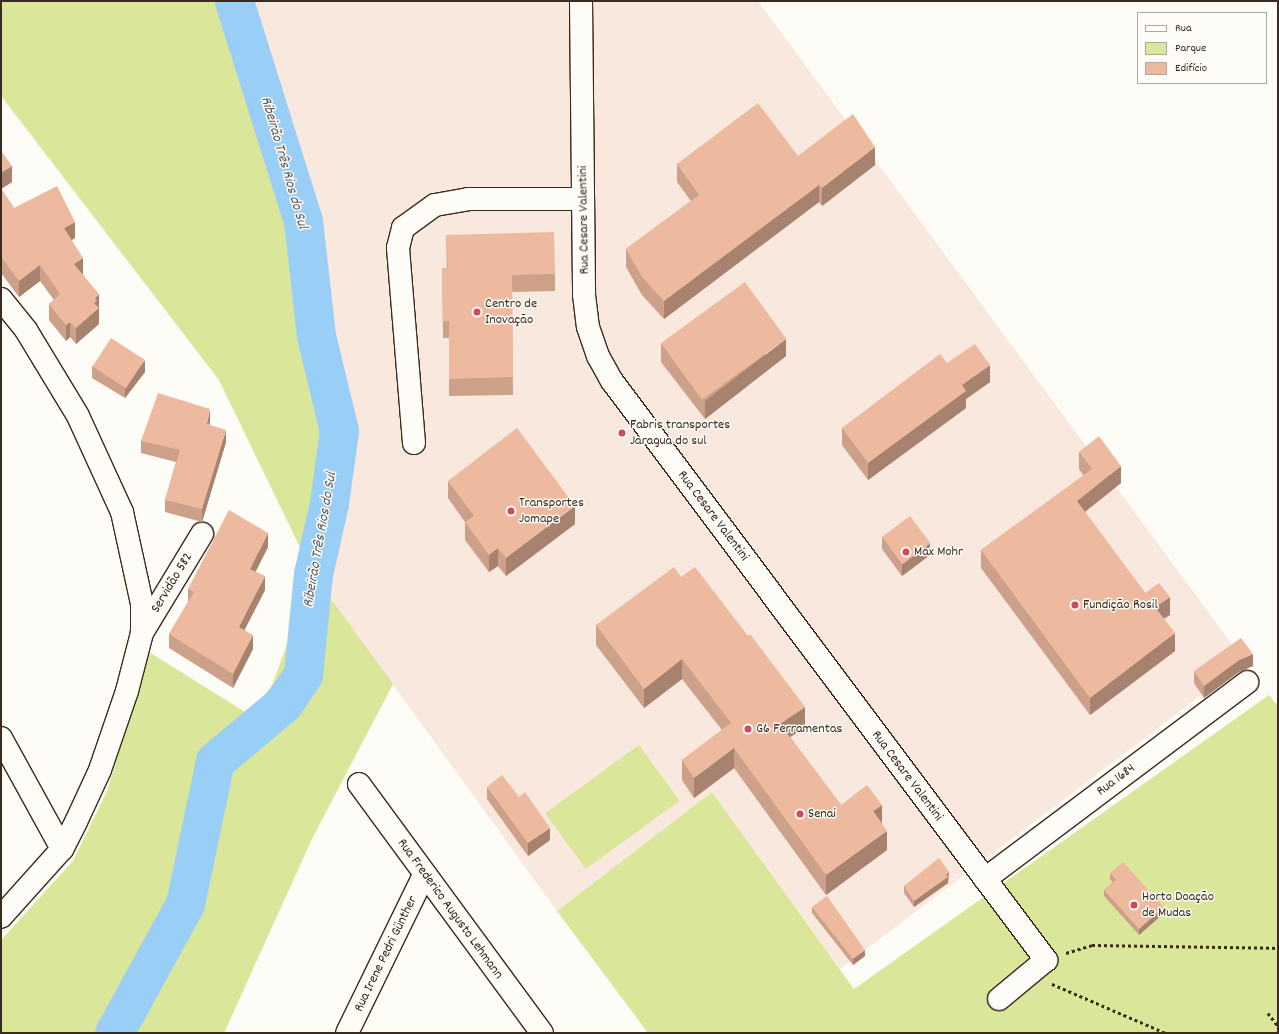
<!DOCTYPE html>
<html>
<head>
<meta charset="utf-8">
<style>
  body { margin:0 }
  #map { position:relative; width:1279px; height:1034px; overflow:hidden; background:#fdfcf7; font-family:Dekko,sans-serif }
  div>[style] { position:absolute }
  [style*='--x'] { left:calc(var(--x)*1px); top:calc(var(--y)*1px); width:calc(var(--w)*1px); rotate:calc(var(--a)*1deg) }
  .built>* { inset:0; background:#f8e8dd }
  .green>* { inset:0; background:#dae699; transform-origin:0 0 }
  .river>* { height:39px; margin:-19.5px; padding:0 19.5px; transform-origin:19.5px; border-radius:19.5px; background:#99cef7 }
  .path>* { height:2.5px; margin-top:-1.25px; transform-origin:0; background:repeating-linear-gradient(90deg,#3b2a1e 0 3px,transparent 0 6px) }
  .roads { filter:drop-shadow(1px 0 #3b2a1e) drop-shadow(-1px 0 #3b2a1e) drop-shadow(0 1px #3b2a1e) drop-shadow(0 -1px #3b2a1e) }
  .minor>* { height:22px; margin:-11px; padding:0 11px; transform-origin:11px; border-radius:11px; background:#fdfcf7 }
  .wall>* { inset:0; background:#cca089 }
  .shaded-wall>* { inset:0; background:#a6826f }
  .building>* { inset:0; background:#edba9f; transform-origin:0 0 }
  .dots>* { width:11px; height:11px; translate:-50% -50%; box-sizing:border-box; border:2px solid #fdfcf7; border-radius:50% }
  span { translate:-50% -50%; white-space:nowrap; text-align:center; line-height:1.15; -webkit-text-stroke:3px #fdfcf7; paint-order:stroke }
  .street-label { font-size:14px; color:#3b2a1e }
  .poi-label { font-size:14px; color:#3b2a1e }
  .left { translate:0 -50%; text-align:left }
  .water-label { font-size:15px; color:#575b5f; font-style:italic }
  .frame { position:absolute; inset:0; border:2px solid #3b2a1e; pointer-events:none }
  .legend { position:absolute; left:1137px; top:12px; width:130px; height:72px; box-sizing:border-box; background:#fdfcf7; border:1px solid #afa8a0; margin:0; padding:5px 7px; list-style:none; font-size:12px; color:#3b2a1e }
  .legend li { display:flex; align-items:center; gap:8px; height:20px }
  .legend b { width:20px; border:1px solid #afa8a0 }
</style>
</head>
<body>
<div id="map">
  <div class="built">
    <div style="clip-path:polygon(1px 1px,758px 1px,1245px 662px,840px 969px,712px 792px,557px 911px,313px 574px,219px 380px,1px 97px)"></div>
  </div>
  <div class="green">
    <div style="clip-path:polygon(1px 1px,234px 1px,303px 221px,316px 336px,339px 431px,329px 503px,313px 574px,393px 684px,312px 839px,224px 1033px,1px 1033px,1px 940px,73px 861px,107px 791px,149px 652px,250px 715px,272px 685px,313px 574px,219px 380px,1px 95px)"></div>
    <div style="clip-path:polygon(1269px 695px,1278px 706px,1278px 1033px,648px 1033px,557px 911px,712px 792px,854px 989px)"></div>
    <div style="left:639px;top:745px;width:69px;height:116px;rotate:54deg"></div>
  </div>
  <div class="river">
    <div style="--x:114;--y:1033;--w:147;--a:-61.2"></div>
    <div style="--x:185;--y:904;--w:146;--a:-78.2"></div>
    <div style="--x:215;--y:761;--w:89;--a:-40"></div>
    <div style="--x:283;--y:704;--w:36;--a:-56"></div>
    <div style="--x:303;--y:674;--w:100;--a:-84.3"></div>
    <div style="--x:313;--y:574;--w:73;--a:-77.3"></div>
    <div style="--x:329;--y:503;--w:73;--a:-82.1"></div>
    <div style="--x:339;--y:431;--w:98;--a:-103.6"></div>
    <div style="--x:316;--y:336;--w:116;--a:-96.4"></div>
    <div style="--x:303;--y:221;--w:231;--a:-107.4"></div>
  </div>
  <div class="path">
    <div style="--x:1066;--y:953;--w:27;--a:-17"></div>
    <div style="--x:1092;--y:945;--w:186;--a:0.9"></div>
    <div style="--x:1052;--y:984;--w:124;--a:23.3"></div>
    <div style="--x:1268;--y:1013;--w:16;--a:52"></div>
  </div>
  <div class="roads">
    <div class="minor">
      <div style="--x:581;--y:1;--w:294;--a:89.4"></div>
      <div style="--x:584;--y:295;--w:32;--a:83"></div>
      <div style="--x:588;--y:327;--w:31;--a:71"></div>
      <div style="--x:598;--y:356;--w:29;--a:61"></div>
      <div style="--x:612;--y:381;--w:724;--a:53.15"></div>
      <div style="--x:1046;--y:960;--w:61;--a:140.3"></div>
      <div style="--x:1;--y:299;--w:40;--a:51"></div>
      <div style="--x:26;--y:330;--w:100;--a:58.8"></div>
      <div style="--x:78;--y:416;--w:106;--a:65.4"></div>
      <div style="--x:122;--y:512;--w:94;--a:77.7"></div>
      <div style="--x:142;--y:604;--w:29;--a:90"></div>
      <div style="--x:142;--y:633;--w:60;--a:104.5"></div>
      <div style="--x:127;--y:691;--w:83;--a:108.9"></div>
      <div style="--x:100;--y:770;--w:57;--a:114.8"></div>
      <div style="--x:76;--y:822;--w:30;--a:117"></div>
      <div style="--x:62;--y:849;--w:91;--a:131.9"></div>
      <div style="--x:414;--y:443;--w:196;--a:-94.7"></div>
      <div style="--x:398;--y:248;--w:21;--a:-76"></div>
      <div style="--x:403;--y:228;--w:39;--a:-36"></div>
      <div style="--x:435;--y:205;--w:34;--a:-10"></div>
      <div style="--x:468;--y:199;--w:115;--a:0"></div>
      <div style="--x:142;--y:633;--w:116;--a:-58.8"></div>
      <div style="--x:1;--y:738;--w:127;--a:61.2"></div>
      <div style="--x:359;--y:784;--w:309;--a:53.7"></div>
      <div style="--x:985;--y:879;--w:328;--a:-36.9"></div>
      <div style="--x:347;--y:1033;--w:176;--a:-64"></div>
    </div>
  </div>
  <div class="wall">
    <div style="clip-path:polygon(1px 153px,12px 182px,1px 189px,14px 208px,75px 238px,72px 240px,83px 273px,83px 274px,99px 310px,99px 324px,76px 344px,70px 337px,66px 341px,49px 320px,49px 304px,54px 300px,40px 281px,19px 297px,1px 273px)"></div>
    <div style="clip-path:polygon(798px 156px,875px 165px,822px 206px,819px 202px,664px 319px,642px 295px,626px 267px,626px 249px,691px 201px,677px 182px,677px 164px)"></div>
    <div style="clip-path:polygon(446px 235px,555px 274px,555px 291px,512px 292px,513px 395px,449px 396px,449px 338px,443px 338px,442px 268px,447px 268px)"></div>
    <div style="clip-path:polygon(661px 344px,786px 356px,705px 419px,661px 362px)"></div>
    <div style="clip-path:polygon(947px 363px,990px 382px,966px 399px,966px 408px,868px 480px,842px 445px,842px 428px)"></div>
    <div style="clip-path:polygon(92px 366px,145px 372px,125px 398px,92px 378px)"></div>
    <div style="clip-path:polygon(210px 421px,209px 425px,226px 442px,202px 522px,165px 512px,165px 500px,176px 462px,141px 453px,141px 441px)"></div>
    <div style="clip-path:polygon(1079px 452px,1121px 483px,1085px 512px,1145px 593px,1170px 615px,1164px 618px,1175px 651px,1090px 715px,981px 568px,981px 550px,1084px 476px,1079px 469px)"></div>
    <div style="clip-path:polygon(448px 481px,575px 524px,506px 576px,498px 566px,489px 572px,465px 540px,465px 522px,448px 498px)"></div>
    <div style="clip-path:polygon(882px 537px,930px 555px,902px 576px,882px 549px)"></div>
    <div style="clip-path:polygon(268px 547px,255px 572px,265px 590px,244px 630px,253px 649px,233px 688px,169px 648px,169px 634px,188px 602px,188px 589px)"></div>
    <div style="clip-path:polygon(681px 577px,805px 727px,790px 737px,841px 805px,882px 824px,887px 850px,826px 895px,734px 768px,694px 798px,682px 780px,682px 760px,722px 730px,682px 679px,644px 708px,596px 645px,596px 625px)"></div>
    <div style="clip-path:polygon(1253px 666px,1239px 672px,1204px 698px,1194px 683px,1194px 671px)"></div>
    <div style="clip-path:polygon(487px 787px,550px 840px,528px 856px,487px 799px)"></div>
    <div style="clip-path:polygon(1110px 873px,1164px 913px,1139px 935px,1104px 896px,1104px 890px,1113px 882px,1110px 879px)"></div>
    <div style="clip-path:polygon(948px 878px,948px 883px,914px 907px,904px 893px,904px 886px,949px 878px)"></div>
    <div style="clip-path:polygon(812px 907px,865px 956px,853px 965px,812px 913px)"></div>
  </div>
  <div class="shaded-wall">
    <div style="clip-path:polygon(875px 147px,875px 165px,822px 206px,822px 188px)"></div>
    <div style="clip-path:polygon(12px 166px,12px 182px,1px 189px,1px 173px)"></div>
    <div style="clip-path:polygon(819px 185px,819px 202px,664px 319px,664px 301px)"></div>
    <div style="clip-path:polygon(75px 222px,75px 238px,64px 244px,64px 228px)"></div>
    <div style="clip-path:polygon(83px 258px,83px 273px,74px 279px,74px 264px)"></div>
    <div style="clip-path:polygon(40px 265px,40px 281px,19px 297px,19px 281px)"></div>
    <div style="clip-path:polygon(99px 294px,99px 324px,76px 344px,76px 328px,95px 298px)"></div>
    <div style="clip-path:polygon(70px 322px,70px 337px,66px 341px,66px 325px)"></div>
    <div style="clip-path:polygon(786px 339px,786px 356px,705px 419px,705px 401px)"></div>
    <div style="clip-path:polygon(145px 360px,145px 372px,125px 398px,125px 386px)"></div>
    <div style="clip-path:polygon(990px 365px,990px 382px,966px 399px,966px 408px,868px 480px,868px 463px,962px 385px)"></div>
    <div style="clip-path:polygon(210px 409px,210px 421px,207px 436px,207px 424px)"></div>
    <div style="clip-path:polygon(226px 430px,226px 442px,202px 522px,202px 509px)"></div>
    <div style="clip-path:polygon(1121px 466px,1121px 483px,1077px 518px,1077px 501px)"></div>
    <div style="clip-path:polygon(575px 506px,575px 524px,506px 576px,506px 558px)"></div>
    <div style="clip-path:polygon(268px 533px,268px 547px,250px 583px,250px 569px)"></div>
    <div style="clip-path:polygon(930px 543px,930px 555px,902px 576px,902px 564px)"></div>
    <div style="clip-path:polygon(498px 548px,498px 566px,489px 572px,489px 555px)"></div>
    <div style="clip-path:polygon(265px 576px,265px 590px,239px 641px,239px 627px)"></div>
    <div style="clip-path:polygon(1170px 597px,1170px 615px,1155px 624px,1155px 607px)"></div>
    <div style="clip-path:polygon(1175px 633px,1175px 651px,1090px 715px,1090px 698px)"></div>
    <div style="clip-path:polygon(253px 635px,253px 649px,233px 688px,233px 674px)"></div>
    <div style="clip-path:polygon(1253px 654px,1253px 666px,1239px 672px,1204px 698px,1204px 686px,1239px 660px)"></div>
    <div style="clip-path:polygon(682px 659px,682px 679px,644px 708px,644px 689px)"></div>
    <div style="clip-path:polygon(805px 707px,805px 727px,780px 744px,780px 724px)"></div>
    <div style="clip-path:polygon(734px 748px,734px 768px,694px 798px,694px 778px)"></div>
    <div style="clip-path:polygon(882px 805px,882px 824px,873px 811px)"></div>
    <div style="clip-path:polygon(550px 828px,550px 840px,528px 856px,528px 843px)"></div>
    <div style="clip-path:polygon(887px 831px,887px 850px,826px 895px,826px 875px)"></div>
    <div style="clip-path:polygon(949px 872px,948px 883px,914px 907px,914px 901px)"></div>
    <div style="clip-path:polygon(1164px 907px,1164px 913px,1139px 935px,1139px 929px)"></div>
    <div style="clip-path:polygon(865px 950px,865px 956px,853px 965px,853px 959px)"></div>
  </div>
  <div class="building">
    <div style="clip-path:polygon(758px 103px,798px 156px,853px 114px,875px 147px,822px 188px,819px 185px,664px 301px,642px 277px,626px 249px,699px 195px,677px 164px)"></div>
    <div style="clip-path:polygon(2px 152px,12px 166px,1px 173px,1px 153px)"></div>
    <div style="clip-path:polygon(57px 186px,75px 222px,64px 228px,83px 258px,74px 264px,99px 294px,95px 298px,97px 301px,94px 303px,99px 308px,76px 328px,70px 322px,66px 325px,49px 304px,60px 294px,40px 265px,19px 281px,1px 257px,1px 188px,14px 208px)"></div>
    <div style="clip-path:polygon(554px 232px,555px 274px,512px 275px,513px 377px,449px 379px,449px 321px,443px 321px,442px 268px,448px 268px,446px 235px)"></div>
    <div style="left:745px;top:282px;width:70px;height:104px;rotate:54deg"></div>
    <div style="left:111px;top:338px;width:40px;height:34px;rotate:33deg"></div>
    <div style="clip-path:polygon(975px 344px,990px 365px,962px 385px,966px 391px,868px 463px,842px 428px,940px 354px,947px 363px)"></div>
    <div style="clip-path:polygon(158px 393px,210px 409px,207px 424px,226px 430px,202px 509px,165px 500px,180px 450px,141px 441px)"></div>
    <div style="clip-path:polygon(517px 428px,575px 506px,506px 558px,498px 548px,489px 555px,465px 522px,474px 516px,448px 481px)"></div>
    <div style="clip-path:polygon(1099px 436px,1121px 466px,1077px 501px,1145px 593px,1159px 583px,1170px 597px,1155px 607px,1175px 633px,1090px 698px,981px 550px,1092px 469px,1079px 452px)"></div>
    <div style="clip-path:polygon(229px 510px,268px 533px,250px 569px,265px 576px,239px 627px,253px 635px,233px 674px,169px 634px,194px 592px,188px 589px)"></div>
    <div style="left:910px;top:516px;width:34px;height:35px;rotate:53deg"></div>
    <div style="clip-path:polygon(674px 567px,681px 577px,695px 567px,748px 636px,750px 634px,805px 707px,780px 724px,841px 805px,867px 785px,882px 805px,873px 811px,887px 831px,826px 875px,734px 748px,694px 778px,682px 760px,731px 723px,682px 659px,644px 689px,596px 625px)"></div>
    <div style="clip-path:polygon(1241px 638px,1253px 654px,1239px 660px,1204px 686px,1194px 671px)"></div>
    <div style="clip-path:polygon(502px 775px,519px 797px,525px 792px,550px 828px,528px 843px,487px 787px)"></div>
    <div style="clip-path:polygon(939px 858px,949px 872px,946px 874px,948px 877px,914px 901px,904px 886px)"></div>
    <div style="clip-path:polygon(1123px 862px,1164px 907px,1139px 929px,1104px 890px,1116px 880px,1110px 873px)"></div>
    <div style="clip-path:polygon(827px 896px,865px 950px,853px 959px,812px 907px)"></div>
  </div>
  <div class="dots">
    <div style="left:477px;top:312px;background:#d1495b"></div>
    <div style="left:622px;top:433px;background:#d1495b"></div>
    <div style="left:511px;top:511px;background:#d1495b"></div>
    <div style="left:906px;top:552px;background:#d1495b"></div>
    <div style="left:1075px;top:605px;background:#d1495b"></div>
    <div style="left:748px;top:729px;background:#d1495b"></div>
    <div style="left:800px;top:814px;background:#d1495b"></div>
    <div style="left:1134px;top:905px;background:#d1495b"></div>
  </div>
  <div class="street-label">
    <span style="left:584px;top:220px;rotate:-91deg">Rua Cesare Valentini</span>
    <span style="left:713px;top:516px;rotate:53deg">Rua Cesare Valentini</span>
    <span style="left:172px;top:583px;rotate:-59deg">Servidão 582</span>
    <span style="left:907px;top:776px;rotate:53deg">Rua Cesare Valentini</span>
    <span style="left:1116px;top:780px;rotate:-37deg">Rua 1684</span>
    <span style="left:450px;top:909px;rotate:54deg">Rua Frederico Augusto Lehmann</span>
    <span style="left:386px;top:954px;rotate:-64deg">Rua Irene Pedri Günther</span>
  </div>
  <div class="poi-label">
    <span class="left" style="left:485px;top:312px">Centro de<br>Inovação</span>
    <span class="left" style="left:630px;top:433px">Fabris transportes<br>Jaragua do sul</span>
    <span class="left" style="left:519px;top:511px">Transportes<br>Jomape</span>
    <span class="left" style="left:914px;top:552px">Max Mohr</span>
    <span class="left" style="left:1083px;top:605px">Fundição Rosil</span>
    <span class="left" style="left:756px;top:729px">G6 Ferramentas</span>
    <span class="left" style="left:808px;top:814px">Senai</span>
    <span class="left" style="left:1142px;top:905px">Horto Doação<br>de Mudas</span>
  </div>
  <div class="water-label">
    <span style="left:283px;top:163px;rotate:74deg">Ribeirão Três Rios do Sul</span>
    <span style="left:321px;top:540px;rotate:-80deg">Ribeirão Três Rios do Sul</span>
  </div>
  <div class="frame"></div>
  <ul class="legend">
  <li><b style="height:5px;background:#fdfcf7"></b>Rua</li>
  <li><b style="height:11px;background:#dae699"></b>Parque</li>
  <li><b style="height:11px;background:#edba9f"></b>Edifício</li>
  </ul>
</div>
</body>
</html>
